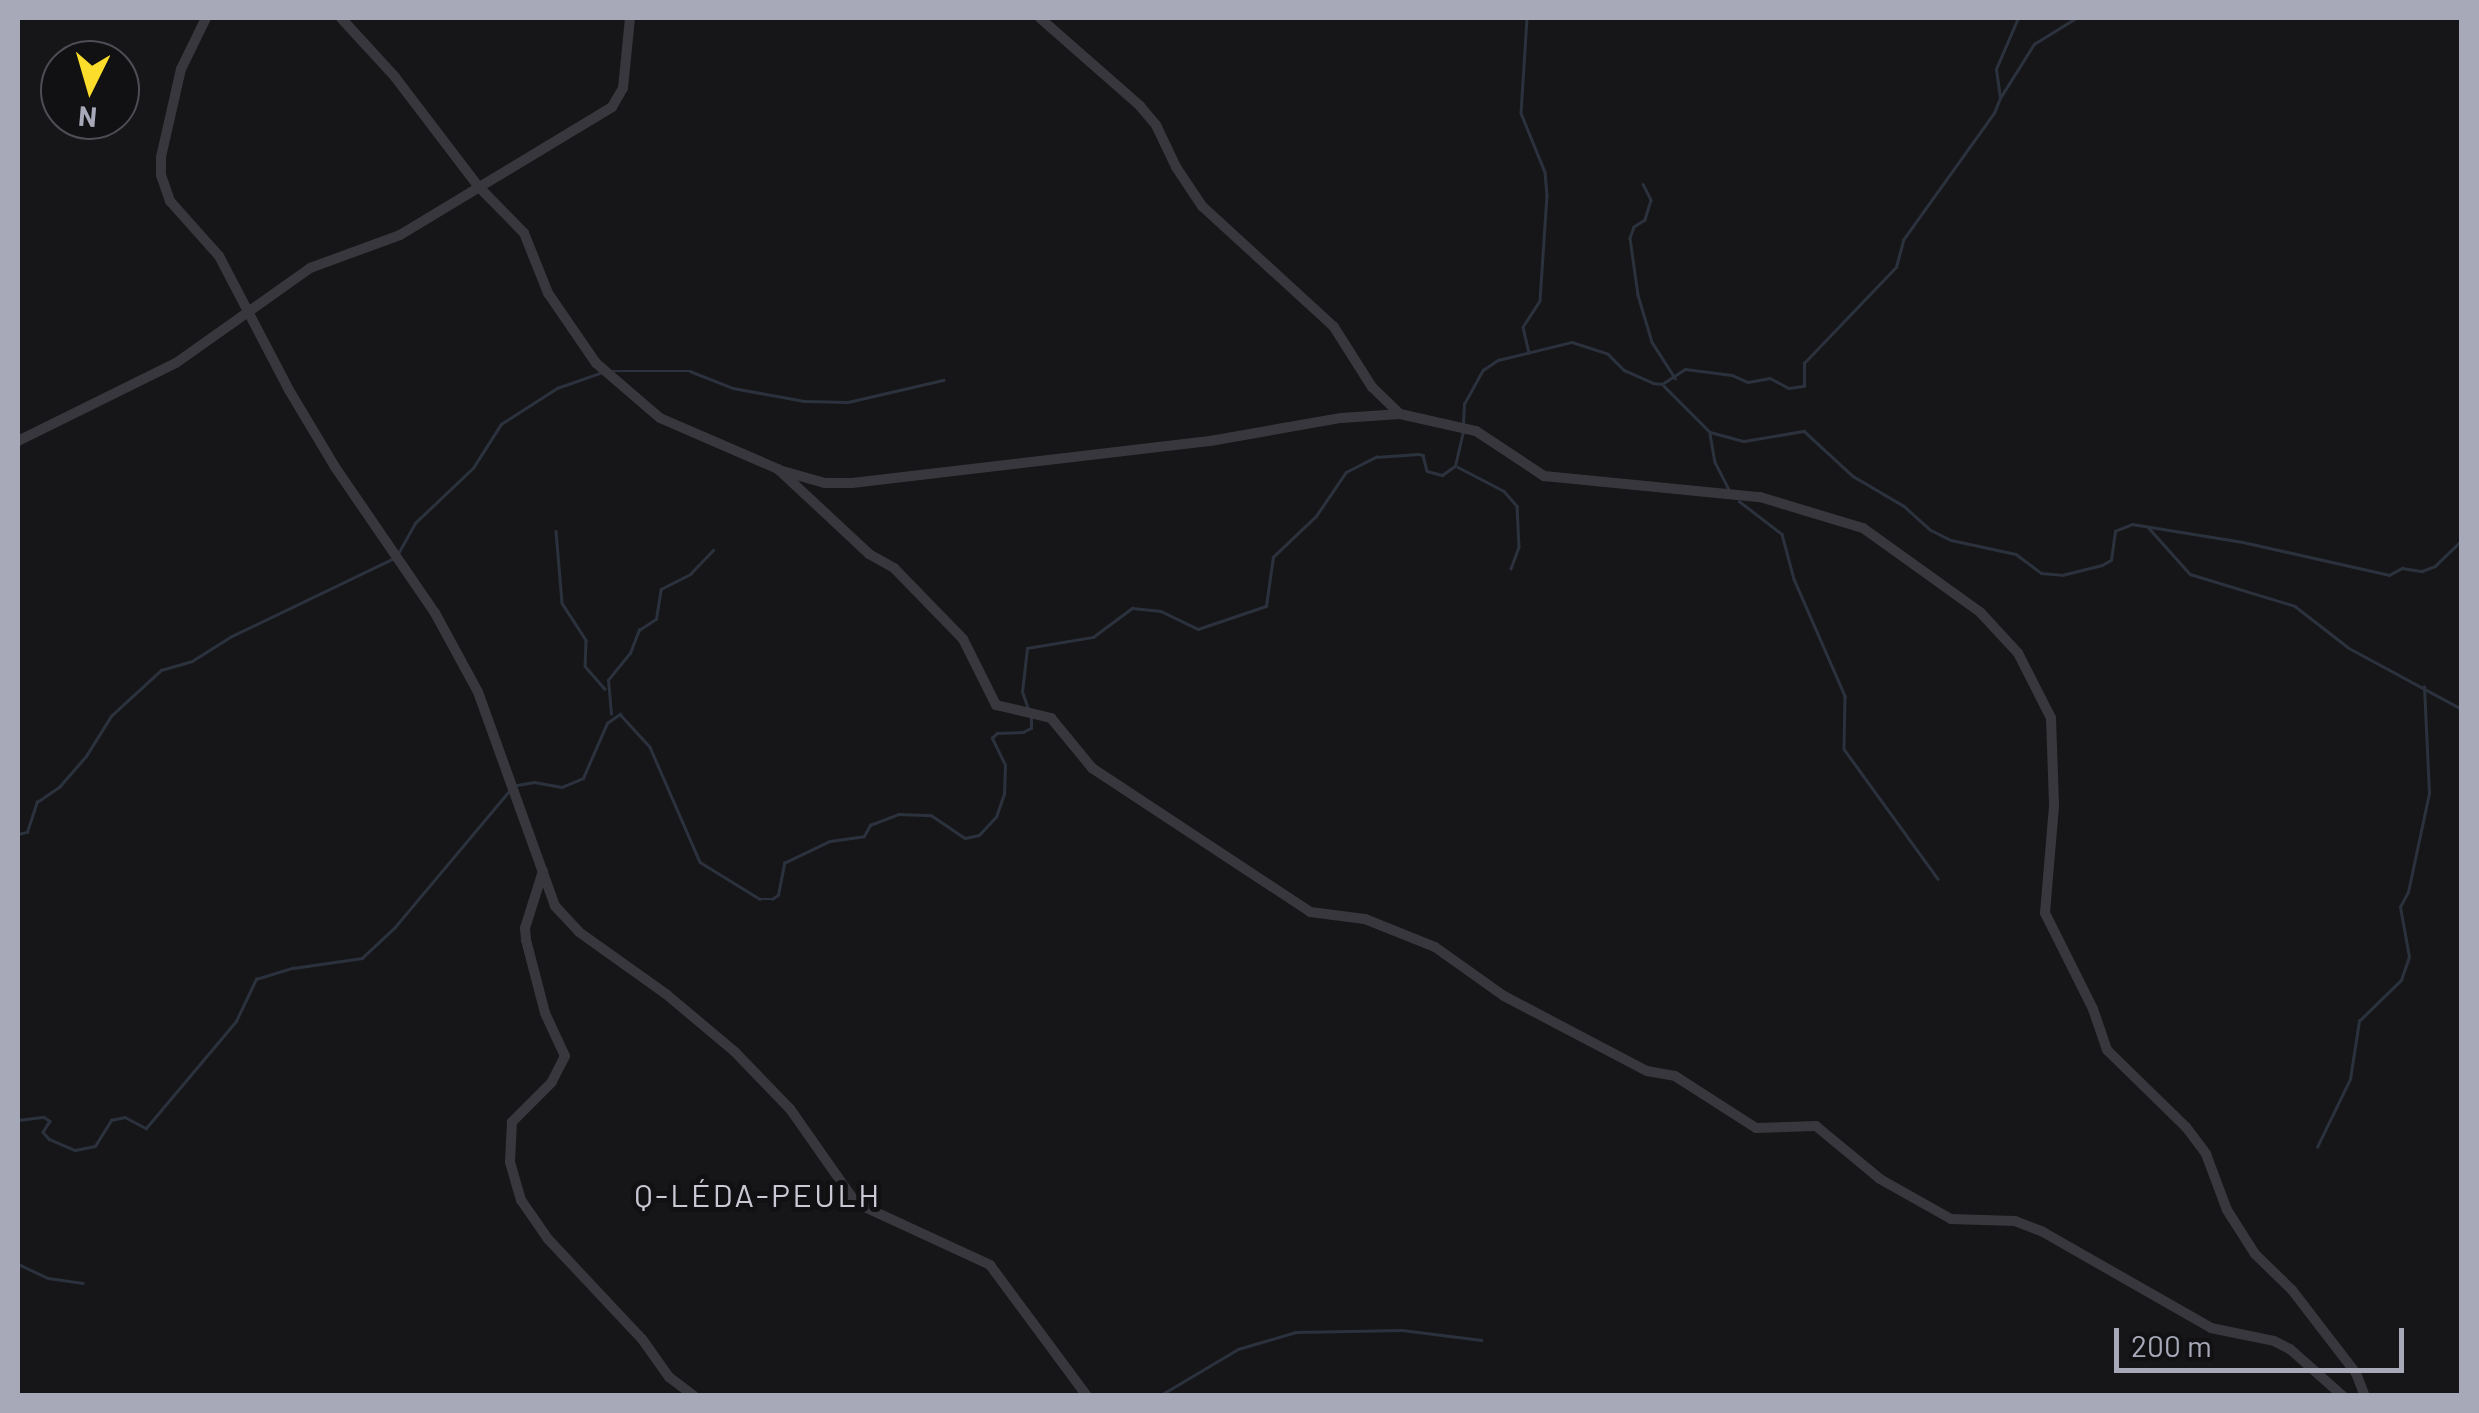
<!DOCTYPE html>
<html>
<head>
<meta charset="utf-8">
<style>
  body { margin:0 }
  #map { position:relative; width:2479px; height:1413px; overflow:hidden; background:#161618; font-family:Barlow,sans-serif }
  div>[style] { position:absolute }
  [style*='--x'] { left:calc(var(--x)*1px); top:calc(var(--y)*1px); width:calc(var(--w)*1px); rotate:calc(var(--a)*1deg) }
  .stream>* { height:2.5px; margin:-1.25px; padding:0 1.25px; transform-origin:1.25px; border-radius:1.25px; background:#2b323d }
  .street>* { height:10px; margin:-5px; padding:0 5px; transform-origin:5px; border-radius:5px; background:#37373d }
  span { translate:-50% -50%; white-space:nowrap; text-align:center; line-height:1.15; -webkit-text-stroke:10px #111113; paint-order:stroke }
  .quarter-label { font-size:32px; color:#c9c9d5; letter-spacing:2.5px }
  .frame { position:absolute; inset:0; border:20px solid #a7a9b9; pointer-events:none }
  .north { position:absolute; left:40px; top:40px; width:100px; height:100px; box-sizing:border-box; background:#111113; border:2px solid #4d4e55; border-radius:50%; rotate:185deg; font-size:28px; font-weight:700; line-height:40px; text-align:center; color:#a7a9b9 }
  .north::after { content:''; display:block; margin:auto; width:35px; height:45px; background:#fcdd2b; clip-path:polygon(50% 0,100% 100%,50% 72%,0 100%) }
  .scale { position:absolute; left:2114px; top:1328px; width:290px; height:45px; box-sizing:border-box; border:5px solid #a7a9b9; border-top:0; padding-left:12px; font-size:30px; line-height:35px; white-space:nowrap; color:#a7a9b9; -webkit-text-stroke:8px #111113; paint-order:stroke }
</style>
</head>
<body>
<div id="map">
  <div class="stream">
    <div style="--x:1527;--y:18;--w:95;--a:93.6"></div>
    <div style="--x:1521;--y:113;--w:64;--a:67.9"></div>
    <div style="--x:1545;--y:172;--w:23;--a:85"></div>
    <div style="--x:1547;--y:195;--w:106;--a:93.8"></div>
    <div style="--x:1540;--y:301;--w:31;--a:123"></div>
    <div style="--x:1523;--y:327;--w:26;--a:77"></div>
    <div style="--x:2000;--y:98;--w:64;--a:-57.8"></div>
    <div style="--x:2034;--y:44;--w:49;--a:-31.8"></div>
    <div style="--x:1643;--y:184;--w:18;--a:63"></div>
    <div style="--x:1651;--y:200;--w:21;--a:107"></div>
    <div style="--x:1645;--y:220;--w:13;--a:148"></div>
    <div style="--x:1634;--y:227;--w:12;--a:110"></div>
    <div style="--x:1630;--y:238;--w:58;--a:82"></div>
    <div style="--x:1638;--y:295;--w:49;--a:73.4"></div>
    <div style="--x:1652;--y:342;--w:43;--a:57.4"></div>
    <div style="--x:612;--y:371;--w:78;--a:0"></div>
    <div style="--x:690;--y:371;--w:46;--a:21.6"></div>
    <div style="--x:733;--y:388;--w:72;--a:10.4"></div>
    <div style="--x:804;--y:401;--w:44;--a:1.3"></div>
    <div style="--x:848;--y:402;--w:98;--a:-13"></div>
    <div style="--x:1664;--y:386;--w:65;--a:45"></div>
    <div style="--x:1710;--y:432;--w:35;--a:15"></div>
    <div style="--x:1744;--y:441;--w:61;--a:-9.5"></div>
    <div style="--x:1804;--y:431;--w:67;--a:42.6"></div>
    <div style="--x:1853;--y:476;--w:59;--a:30.5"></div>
    <div style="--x:1904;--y:506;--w:36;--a:42"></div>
    <div style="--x:1931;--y:530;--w:22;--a:27"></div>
    <div style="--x:1951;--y:540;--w:66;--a:12.2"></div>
    <div style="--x:2016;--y:554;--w:31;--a:37"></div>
    <div style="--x:2041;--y:573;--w:21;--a:5"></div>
    <div style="--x:2062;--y:575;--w:41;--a:-14"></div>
    <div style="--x:2102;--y:565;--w:10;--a:-29"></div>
    <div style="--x:2111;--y:560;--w:29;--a:-82"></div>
    <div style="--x:2115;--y:531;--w:18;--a:-22"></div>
    <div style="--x:2132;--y:524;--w:112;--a:9.2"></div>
    <div style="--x:2243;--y:542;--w:150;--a:12.7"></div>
    <div style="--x:2389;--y:575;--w:15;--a:-28"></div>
    <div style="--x:2402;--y:568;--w:20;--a:9"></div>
    <div style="--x:2422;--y:571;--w:14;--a:-21"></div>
    <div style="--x:2435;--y:566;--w:37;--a:-44"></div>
    <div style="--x:1463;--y:423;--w:19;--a:-87"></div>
    <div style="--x:1464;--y:404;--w:39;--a:-61"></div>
    <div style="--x:1483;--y:370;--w:18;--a:-34"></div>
    <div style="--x:1498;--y:360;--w:76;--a:-13.7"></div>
    <div style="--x:1572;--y:342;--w:38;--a:18"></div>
    <div style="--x:1608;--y:354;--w:23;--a:45"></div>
    <div style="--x:1624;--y:370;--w:32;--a:24"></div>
    <div style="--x:1653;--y:383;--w:9;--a:6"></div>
    <div style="--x:1662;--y:384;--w:27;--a:-33"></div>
    <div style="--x:1685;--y:369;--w:47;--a:7.3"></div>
    <div style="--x:1732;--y:375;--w:17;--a:24"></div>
    <div style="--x:1748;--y:382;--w:22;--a:-10"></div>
    <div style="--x:1770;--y:378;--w:21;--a:28"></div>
    <div style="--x:1789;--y:388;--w:15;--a:-8"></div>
    <div style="--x:1804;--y:386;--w:23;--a:-90"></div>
    <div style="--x:1804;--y:363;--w:133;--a:-46.2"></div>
    <div style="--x:1896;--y:267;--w:28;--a:-75"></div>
    <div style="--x:1903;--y:240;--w:156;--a:-54.4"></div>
    <div style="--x:1994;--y:113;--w:16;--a:-68"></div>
    <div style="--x:2000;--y:98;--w:29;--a:-98"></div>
    <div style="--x:1996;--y:69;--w:56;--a:-66.7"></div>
    <div style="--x:1710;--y:434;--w:28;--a:80"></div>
    <div style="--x:1715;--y:462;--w:34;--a:63"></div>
    <div style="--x:1458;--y:467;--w:52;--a:27.6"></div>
    <div style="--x:1504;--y:491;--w:20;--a:49"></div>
    <div style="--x:1517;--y:506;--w:41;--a:87.2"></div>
    <div style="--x:1519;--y:547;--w:23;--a:110"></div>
    <div style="--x:1739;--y:501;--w:54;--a:37.5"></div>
    <div style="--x:1782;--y:534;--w:47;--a:75.1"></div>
    <div style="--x:1794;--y:579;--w:128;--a:66.4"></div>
    <div style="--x:1845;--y:696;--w:53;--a:91.1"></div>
    <div style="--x:1844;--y:749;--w:160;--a:54.1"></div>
    <div style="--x:2149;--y:528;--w:62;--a:48.3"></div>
    <div style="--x:2190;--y:574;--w:110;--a:16.9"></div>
    <div style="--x:2295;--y:606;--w:68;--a:37.9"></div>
    <div style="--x:2349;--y:648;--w:128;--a:28.4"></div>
    <div style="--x:556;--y:531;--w:72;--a:85.2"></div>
    <div style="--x:562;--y:603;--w:44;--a:57"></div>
    <div style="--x:586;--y:640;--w:26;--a:92"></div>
    <div style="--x:585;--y:666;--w:30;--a:49"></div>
    <div style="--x:399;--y:552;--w:33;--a:-61"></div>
    <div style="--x:415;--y:523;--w:80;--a:-43.5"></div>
    <div style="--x:473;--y:468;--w:52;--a:-57.5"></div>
    <div style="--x:501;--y:424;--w:67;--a:-32.7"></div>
    <div style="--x:557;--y:388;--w:46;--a:-19.2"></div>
    <div style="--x:1028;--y:709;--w:18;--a:-109"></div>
    <div style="--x:1022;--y:692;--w:44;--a:-83.5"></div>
    <div style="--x:1027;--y:648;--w:67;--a:-9.5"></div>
    <div style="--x:1093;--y:637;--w:49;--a:-36.6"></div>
    <div style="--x:1132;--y:608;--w:29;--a:6"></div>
    <div style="--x:1161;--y:611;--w:41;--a:25.9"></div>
    <div style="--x:1198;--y:629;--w:72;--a:-18.7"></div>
    <div style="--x:1266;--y:606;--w:49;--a:-81.9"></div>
    <div style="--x:1273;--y:557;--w:59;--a:-43.6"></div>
    <div style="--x:1316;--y:516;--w:53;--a:-55.7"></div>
    <div style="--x:1346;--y:472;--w:34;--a:-27"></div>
    <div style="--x:1376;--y:457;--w:42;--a:-4.1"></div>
    <div style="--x:1418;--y:454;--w:5;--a:11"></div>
    <div style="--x:1423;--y:455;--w:16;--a:76"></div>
    <div style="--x:1427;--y:471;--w:16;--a:15"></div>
    <div style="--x:1442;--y:475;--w:16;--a:-35"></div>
    <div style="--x:1455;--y:466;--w:36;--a:-77"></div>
    <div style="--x:611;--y:714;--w:34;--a:-95"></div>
    <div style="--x:608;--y:680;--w:35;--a:-51"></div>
    <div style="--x:630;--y:653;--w:25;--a:-69"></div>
    <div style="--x:639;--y:630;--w:20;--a:-33"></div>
    <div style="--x:656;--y:619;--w:30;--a:-81"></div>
    <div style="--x:661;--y:589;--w:33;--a:-27"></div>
    <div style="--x:690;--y:574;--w:33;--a:-46"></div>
    <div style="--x:517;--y:785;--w:17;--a:-10"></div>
    <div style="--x:534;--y:782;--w:28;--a:10"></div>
    <div style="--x:562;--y:787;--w:23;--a:-23"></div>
    <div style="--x:583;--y:778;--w:60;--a:-66.4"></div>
    <div style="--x:607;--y:723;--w:16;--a:-35"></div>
    <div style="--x:620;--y:714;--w:45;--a:47.7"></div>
    <div style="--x:650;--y:747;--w:125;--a:66.5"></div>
    <div style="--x:700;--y:862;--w:70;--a:31.7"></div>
    <div style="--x:760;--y:899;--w:12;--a:0"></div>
    <div style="--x:772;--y:899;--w:7;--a:-34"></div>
    <div style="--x:778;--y:895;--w:33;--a:-79"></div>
    <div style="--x:784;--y:863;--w:51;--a:-25.6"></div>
    <div style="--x:830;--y:841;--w:34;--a:-8"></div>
    <div style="--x:864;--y:836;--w:13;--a:-61"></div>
    <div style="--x:870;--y:825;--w:30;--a:-21"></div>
    <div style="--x:898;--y:814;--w:33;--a:2"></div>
    <div style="--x:931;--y:815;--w:41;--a:34.1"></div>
    <div style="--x:965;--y:838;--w:14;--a:-12"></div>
    <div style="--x:979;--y:835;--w:25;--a:-47"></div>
    <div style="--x:996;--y:817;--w:24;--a:-71"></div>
    <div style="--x:1004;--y:794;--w:29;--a:-88"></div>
    <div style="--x:1005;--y:765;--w:30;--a:-116"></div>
    <div style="--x:992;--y:738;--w:7;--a:-45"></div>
    <div style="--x:997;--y:733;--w:26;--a:-2"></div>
    <div style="--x:1023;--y:732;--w:9;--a:-27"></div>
    <div style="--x:1031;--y:728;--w:12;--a:-90"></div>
    <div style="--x:18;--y:834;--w:9;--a:-13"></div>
    <div style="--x:27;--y:832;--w:32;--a:-72"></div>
    <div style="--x:37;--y:802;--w:27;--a:-34"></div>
    <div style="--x:59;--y:787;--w:41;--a:-48.9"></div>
    <div style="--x:86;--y:756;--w:47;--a:-58"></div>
    <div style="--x:111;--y:716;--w:68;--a:-42.6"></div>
    <div style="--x:161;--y:670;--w:32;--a:-16"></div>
    <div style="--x:192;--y:661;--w:45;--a:-32.3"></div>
    <div style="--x:230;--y:637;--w:182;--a:-25.7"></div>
    <div style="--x:18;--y:1120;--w:26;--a:-7"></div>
    <div style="--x:44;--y:1117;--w:7;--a:34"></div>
    <div style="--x:50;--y:1121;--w:13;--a:122"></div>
    <div style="--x:43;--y:1132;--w:9;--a:49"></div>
    <div style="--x:49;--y:1139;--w:28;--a:23"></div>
    <div style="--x:75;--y:1150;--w:20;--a:-11"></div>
    <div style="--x:95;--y:1146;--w:31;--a:-58"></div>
    <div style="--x:111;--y:1120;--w:14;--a:-12"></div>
    <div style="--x:125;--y:1117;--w:24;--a:28"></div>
    <div style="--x:146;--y:1128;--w:140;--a:-49.9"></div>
    <div style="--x:236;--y:1021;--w:47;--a:-64.5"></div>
    <div style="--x:256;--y:979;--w:39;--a:-17"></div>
    <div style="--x:293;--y:968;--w:70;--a:-8.2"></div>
    <div style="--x:362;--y:958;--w:45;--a:-43.2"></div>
    <div style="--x:395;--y:927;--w:180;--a:-50"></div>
    <div style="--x:2317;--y:1147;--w:76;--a:-64.1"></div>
    <div style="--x:2350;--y:1079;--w:59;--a:-81.2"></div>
    <div style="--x:2359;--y:1021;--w:59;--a:-44.3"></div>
    <div style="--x:2401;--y:980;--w:24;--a:-71"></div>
    <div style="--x:2409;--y:957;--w:51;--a:-100.2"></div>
    <div style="--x:2400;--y:907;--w:17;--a:-62"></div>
    <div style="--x:2408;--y:892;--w:101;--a:-78"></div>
    <div style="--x:2429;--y:793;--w:106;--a:-92.7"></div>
    <div style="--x:18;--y:1264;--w:33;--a:25"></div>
    <div style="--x:48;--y:1278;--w:35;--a:8"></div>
    <div style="--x:1159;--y:1396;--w:92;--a:-30.7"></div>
    <div style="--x:1238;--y:1349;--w:60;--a:-16.3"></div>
    <div style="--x:1296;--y:1332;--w:106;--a:-1.1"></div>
    <div style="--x:1402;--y:1330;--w:80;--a:7.2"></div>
  </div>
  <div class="street">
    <div style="--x:206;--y:18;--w:57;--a:116.1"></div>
    <div style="--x:181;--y:69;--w:90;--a:102.8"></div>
    <div style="--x:161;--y:157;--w:18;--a:90"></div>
    <div style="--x:161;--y:175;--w:28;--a:71"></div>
    <div style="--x:170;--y:201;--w:74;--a:48.3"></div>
    <div style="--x:219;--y:256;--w:151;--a:62.4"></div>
    <div style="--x:289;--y:390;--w:90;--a:59.1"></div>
    <div style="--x:335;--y:467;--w:177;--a:55.6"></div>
    <div style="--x:435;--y:613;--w:90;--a:61.4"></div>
    <div style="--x:478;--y:692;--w:227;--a:70.2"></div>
    <div style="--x:555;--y:906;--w:35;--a:47"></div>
    <div style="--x:579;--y:932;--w:107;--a:35.5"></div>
    <div style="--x:666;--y:994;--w:89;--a:40"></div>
    <div style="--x:734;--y:1051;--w:81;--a:46"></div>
    <div style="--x:790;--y:1109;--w:115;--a:54.9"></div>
    <div style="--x:856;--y:1203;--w:148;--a:24.8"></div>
    <div style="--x:990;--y:1265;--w:163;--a:53.5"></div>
    <div style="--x:341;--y:18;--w:80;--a:47.5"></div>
    <div style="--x:395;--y:77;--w:137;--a:52.7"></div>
    <div style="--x:478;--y:186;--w:66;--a:45.6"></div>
    <div style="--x:524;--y:233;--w:65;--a:68.2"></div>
    <div style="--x:548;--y:293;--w:85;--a:55.6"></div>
    <div style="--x:596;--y:363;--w:84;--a:40.7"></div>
    <div style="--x:660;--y:418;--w:129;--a:23.4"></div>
    <div style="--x:778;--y:469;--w:125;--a:43"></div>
    <div style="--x:869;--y:554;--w:29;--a:29"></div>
    <div style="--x:894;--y:568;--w:99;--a:45.8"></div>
    <div style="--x:963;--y:639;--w:74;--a:63.4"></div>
    <div style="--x:996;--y:705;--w:57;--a:13.3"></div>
    <div style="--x:1051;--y:718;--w:65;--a:50.6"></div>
    <div style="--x:1092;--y:768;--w:261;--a:33.4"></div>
    <div style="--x:1310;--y:912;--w:55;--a:7.3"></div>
    <div style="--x:1365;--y:919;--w:75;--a:21.8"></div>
    <div style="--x:1435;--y:947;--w:85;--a:35.4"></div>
    <div style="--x:1504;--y:996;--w:161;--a:27.7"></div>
    <div style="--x:1647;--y:1071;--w:28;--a:10"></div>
    <div style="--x:1675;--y:1076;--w:96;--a:32.7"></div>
    <div style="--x:1756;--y:1128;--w:60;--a:-1.9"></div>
    <div style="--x:1816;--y:1126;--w:83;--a:39.6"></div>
    <div style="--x:1880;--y:1179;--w:81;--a:29.4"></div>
    <div style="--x:1951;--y:1219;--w:64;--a:1.8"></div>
    <div style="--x:2015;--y:1221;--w:30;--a:21"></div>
    <div style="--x:2043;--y:1232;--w:193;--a:29.7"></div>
    <div style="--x:2211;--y:1328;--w:64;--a:11.7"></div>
    <div style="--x:2274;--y:1341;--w:18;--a:27"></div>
    <div style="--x:2290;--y:1349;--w:71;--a:41.6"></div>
    <div style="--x:1040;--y:18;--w:133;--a:41.3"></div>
    <div style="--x:1140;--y:106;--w:25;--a:50"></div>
    <div style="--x:1156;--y:125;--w:47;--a:64.5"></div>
    <div style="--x:1176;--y:167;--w:47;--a:56.3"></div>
    <div style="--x:1202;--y:206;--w:179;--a:42.5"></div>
    <div style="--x:1334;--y:327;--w:71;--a:57.7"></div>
    <div style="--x:1372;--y:387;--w:39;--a:44"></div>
    <div style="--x:1400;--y:414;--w:78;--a:12.6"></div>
    <div style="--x:1476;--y:431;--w:82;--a:33.5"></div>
    <div style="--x:1544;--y:476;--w:217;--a:5.6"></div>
    <div style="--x:1760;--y:497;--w:108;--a:16.8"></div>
    <div style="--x:1863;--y:528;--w:144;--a:35.7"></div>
    <div style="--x:1980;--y:612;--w:56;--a:47.2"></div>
    <div style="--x:2018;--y:653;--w:73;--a:63.1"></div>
    <div style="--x:2051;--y:718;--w:88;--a:88"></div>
    <div style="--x:2054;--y:806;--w:107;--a:94.8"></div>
    <div style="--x:2045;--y:913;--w:107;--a:63.4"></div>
    <div style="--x:2093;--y:1009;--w:43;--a:71.1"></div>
    <div style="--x:2107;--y:1050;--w:110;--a:44.3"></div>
    <div style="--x:2186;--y:1127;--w:34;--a:53"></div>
    <div style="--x:2206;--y:1154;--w:60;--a:69.4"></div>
    <div style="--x:2227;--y:1210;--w:52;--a:57.5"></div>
    <div style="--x:2255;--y:1254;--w:52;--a:44.2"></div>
    <div style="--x:2292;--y:1290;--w:105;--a:52.4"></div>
    <div style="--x:2356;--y:1373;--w:25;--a:69"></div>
    <div style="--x:18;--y:441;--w:176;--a:-26.3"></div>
    <div style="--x:176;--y:363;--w:164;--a:-35.3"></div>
    <div style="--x:310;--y:268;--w:96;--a:-20.1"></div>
    <div style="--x:400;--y:235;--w:248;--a:-31.1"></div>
    <div style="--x:612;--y:107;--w:22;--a:-60"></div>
    <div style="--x:623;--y:88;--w:70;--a:-84.3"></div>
    <div style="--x:779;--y:470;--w:48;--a:15.8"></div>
    <div style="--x:825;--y:483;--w:27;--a:0"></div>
    <div style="--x:852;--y:483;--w:360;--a:-6.7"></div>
    <div style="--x:1210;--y:441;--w:133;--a:-10"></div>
    <div style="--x:1341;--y:418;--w:59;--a:-3.9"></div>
    <div style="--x:543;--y:871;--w:60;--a:107.5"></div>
    <div style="--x:525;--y:928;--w:12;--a:85"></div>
    <div style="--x:526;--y:940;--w:75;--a:75.4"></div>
    <div style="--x:545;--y:1013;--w:47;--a:65.1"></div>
    <div style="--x:565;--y:1056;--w:29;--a:117"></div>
    <div style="--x:552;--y:1082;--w:57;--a:135"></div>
    <div style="--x:512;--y:1122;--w:40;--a:92.9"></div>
    <div style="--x:510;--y:1162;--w:40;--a:74"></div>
    <div style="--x:521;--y:1200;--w:47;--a:55.3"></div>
    <div style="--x:548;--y:1239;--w:137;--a:46.8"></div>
    <div style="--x:642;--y:1339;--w:47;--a:54.6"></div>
    <div style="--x:669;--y:1377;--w:31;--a:37"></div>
  </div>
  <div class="quarter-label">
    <span style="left:758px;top:1194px">Q-LÉDA-PEULH</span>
  </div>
  <div class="frame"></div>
  <div class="north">N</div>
  <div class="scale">200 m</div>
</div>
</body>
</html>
